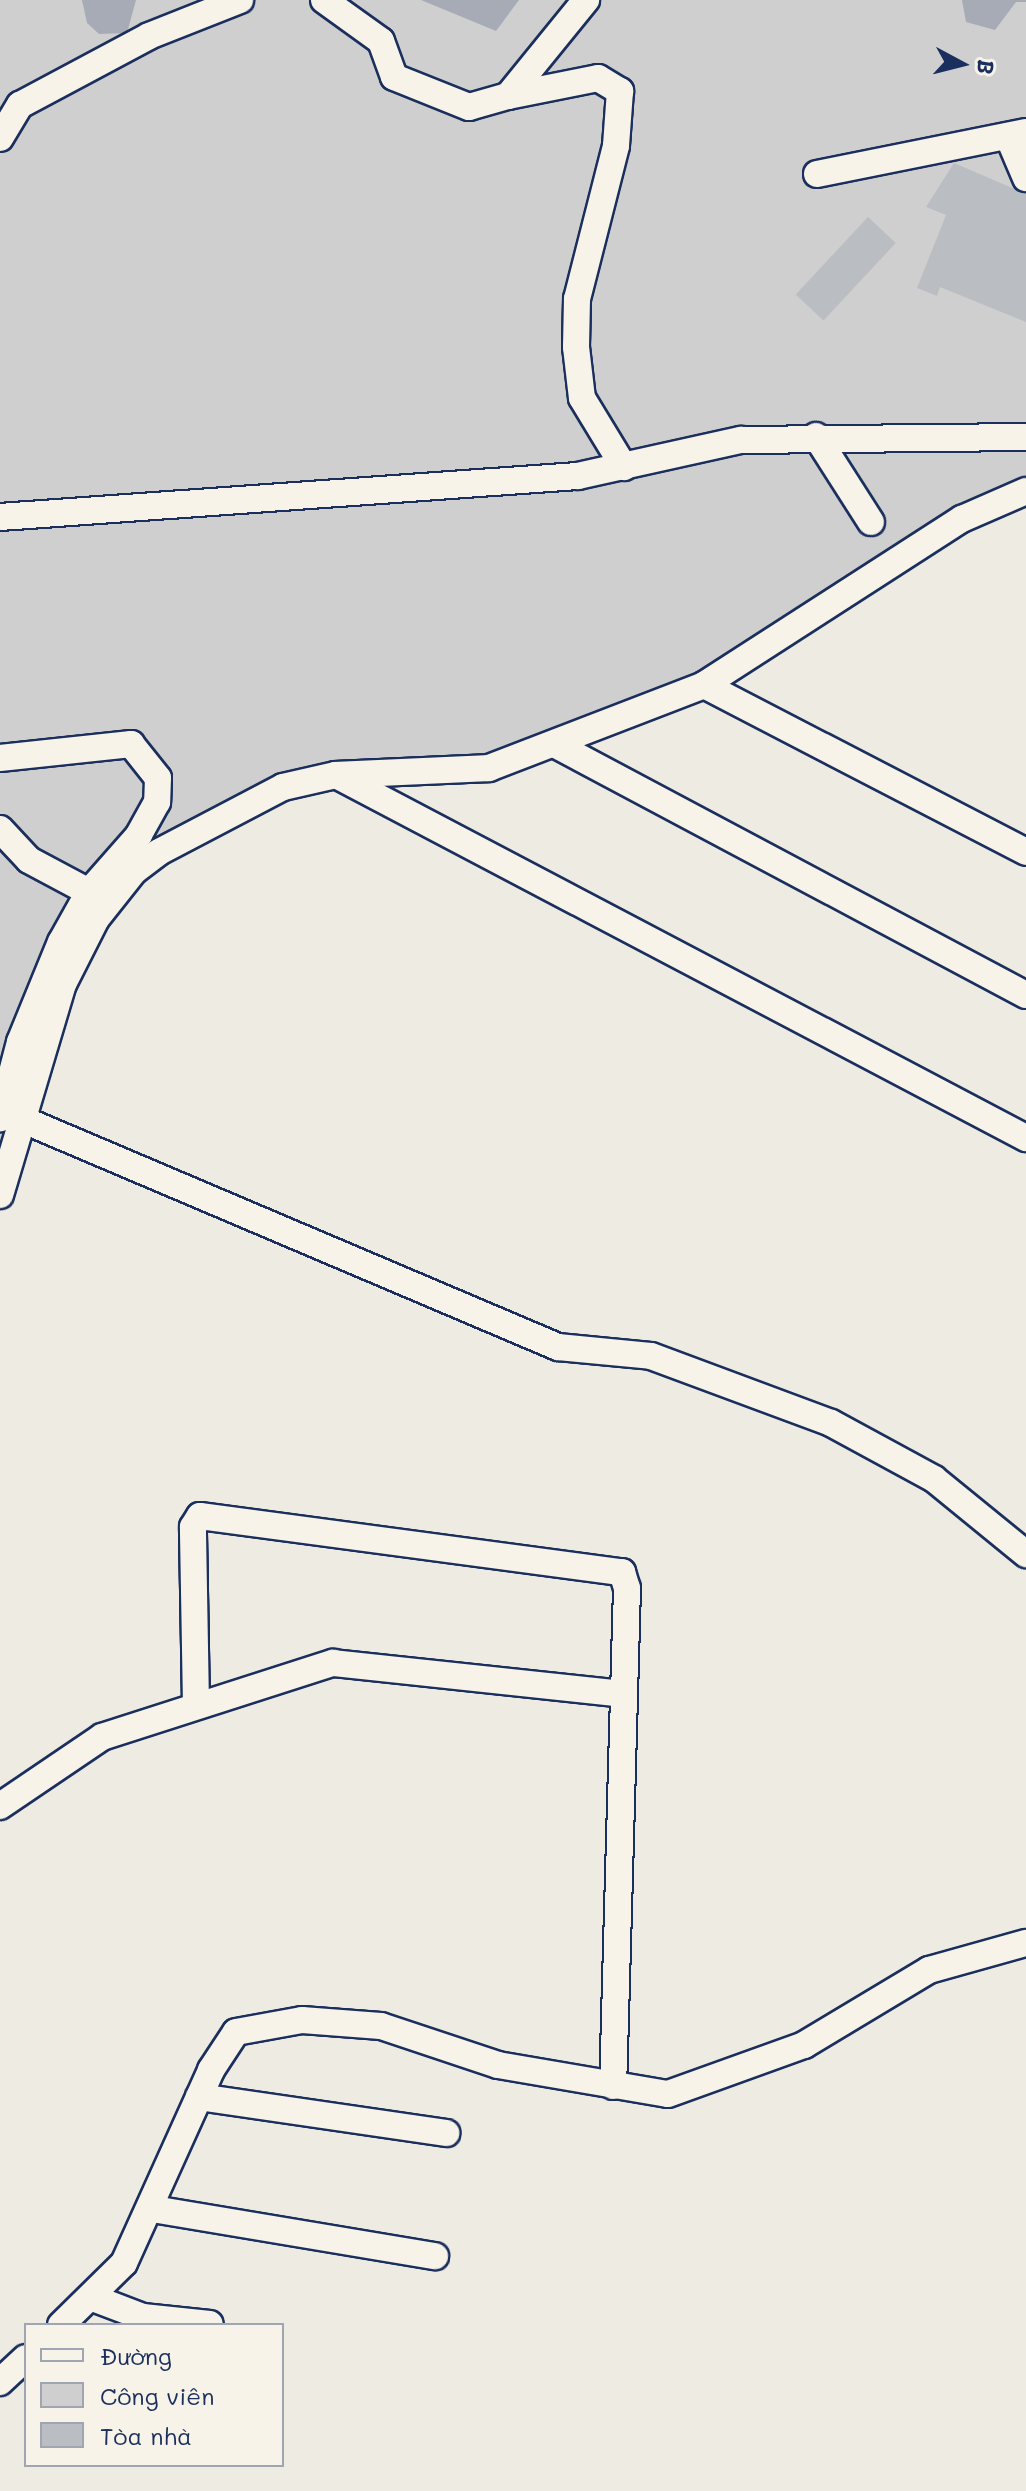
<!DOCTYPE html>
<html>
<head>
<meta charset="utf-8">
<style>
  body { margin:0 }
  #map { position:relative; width:1026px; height:2491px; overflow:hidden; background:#eeebe2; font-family:Mali,sans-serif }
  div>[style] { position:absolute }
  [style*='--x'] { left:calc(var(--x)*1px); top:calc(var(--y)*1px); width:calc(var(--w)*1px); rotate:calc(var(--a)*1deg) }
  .green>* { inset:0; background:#cfcfcf }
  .water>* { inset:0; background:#a6abb5 }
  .building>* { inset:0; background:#babdc2; transform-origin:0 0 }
  .roads { filter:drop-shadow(2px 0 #1b2f5e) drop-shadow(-2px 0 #1b2f5e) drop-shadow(0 2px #1b2f5e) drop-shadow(0 -2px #1b2f5e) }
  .minor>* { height:26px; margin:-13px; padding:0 13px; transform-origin:13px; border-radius:13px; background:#f7f3e8 }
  span { translate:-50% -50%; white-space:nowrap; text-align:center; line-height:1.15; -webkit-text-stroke:7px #f7f3e8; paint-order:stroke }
  .legend { position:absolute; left:24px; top:2323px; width:260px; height:144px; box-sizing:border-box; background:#f7f3e8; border:2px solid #9fa5b1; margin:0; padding:10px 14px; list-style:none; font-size:24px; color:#1b2f5e }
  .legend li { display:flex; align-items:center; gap:16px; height:40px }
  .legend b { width:40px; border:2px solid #9fa5b1 }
  .north { position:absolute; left:922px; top:24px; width:80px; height:80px; -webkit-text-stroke:6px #f7f3e8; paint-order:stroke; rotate:97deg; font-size:22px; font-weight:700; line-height:32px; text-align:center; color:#1b2f5e }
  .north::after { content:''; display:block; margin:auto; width:28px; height:36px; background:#1b2f5e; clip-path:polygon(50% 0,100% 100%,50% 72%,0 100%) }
</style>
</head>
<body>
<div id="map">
  <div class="green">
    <div style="clip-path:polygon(0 0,1026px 0,1026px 485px,702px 680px,521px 752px,282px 781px,91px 916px,0 1182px)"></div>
  </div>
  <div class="water">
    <div style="clip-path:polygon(82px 0,136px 0,127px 33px,99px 34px,87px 23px)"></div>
    <div style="clip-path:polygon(421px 0,519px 0,496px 31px)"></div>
    <div style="clip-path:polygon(962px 0,1026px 0,1026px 2px,1016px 2px,995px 30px,966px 22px)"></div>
  </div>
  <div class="building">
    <div style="clip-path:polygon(954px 163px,1026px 194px,1026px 322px,940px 287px,937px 296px,917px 288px,946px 215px,926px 207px)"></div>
    <div style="left:868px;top:217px;width:38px;height:106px;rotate:43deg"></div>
  </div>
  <div class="roads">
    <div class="minor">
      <div style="--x:324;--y:0;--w:70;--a:35.7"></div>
      <div style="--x:381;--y:41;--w:38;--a:70"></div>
      <div style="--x:394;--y:77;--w:81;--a:21.8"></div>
      <div style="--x:469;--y:107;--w:41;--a:-15.8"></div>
      <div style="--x:508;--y:96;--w:124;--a:-50.9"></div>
      <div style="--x:508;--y:96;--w:92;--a:-11.3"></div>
      <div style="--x:598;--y:78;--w:26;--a:31"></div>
      <div style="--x:620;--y:91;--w:55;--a:94.2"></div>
      <div style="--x:616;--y:146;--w:158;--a:104.3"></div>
      <div style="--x:577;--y:299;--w:48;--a:91.2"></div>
      <div style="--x:576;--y:347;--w:51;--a:83.3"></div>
      <div style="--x:582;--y:398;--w:81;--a:58.7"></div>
      <div style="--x:1008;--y:136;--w:46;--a:66.8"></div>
      <div style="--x:0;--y:138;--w:39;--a:-59"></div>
      <div style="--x:20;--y:105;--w:146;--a:-28.1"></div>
      <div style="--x:149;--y:36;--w:98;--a:-21.6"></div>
      <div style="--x:817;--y:174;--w:213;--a:-11.4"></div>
      <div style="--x:816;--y:436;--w:102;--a:57.4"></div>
      <div style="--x:0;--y:517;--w:579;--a:-4.06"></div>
      <div style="--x:578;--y:476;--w:167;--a:-12.5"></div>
      <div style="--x:741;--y:440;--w:285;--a:-0.6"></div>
      <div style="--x:704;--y:685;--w:363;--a:27.4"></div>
      <div style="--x:558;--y:746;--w:530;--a:28.02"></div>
      <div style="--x:0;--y:758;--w:132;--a:-6.1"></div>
      <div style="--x:131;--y:744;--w:43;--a:51.5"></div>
      <div style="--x:158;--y:778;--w:24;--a:92"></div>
      <div style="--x:157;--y:802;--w:38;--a:119"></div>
      <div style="--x:139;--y:835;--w:76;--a:131.3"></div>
      <div style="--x:89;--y:892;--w:57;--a:119.2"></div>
      <div style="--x:61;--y:942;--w:108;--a:112.3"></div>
      <div style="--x:20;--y:1042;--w:79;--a:104.7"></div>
      <div style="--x:336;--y:775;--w:780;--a:27.75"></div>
      <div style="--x:0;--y:829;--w:42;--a:46.9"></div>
      <div style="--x:29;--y:860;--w:68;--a:28.1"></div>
      <div style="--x:26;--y:1121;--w:578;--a:23.02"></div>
      <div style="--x:558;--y:1347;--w:93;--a:5.5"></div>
      <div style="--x:651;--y:1356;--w:192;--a:20.4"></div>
      <div style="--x:831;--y:1423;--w:117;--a:28.5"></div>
      <div style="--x:934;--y:1479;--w:119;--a:39.2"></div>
      <div style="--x:0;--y:1195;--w:220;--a:-73.4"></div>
      <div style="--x:63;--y:984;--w:73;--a:-63.1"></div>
      <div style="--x:96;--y:919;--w:61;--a:-51.6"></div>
      <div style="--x:134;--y:871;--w:31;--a:-37"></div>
      <div style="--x:159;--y:852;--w:140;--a:-27.7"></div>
      <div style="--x:283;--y:787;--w:54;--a:-12.8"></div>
      <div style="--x:336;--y:775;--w:153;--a:-2.6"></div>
      <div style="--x:489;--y:768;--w:230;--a:-21.1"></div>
      <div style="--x:704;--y:685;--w:307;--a:-32.8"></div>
      <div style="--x:962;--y:519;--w:70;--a:-23.6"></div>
      <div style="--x:196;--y:1705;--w:178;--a:-91"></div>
      <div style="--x:193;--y:1527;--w:13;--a:-58"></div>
      <div style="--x:200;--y:1516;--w:426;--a:7.6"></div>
      <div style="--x:622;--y:1572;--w:17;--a:73"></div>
      <div style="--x:627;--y:1588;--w:498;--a:91.6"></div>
      <div style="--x:0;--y:1806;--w:123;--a:-34.1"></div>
      <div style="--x:102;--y:1737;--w:243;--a:-17.8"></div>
      <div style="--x:333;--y:1663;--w:290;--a:6.1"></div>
      <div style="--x:199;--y:2097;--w:250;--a:8.3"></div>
      <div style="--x:153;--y:2209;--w:286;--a:9.5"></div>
      <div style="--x:93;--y:2298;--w:53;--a:20.8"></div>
      <div style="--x:143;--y:2317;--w:67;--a:6"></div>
      <div style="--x:61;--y:2325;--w:88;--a:-44.5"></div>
      <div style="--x:124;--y:2263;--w:212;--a:-65.7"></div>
      <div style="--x:211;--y:2070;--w:45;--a:-56.7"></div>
      <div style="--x:236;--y:2032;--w:67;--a:-10.3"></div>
      <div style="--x:302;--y:2020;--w:79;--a:4.3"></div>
      <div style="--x:381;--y:2026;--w:123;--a:18.4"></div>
      <div style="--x:498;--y:2065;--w:172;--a:9.7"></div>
      <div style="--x:668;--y:2094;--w:145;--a:-19.8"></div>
      <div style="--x:804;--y:2045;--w:146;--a:-31"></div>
      <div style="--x:929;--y:1970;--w:101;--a:-15.6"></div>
      <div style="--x:0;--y:2382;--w:35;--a:-43"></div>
    </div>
  </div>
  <ul class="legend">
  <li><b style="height:10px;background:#f7f3e8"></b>Đường</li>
  <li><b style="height:22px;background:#cfcfcf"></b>Công viên</li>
  <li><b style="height:22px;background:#babdc2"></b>Tòa nhà</li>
  </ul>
  <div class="north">B</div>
</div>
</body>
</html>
